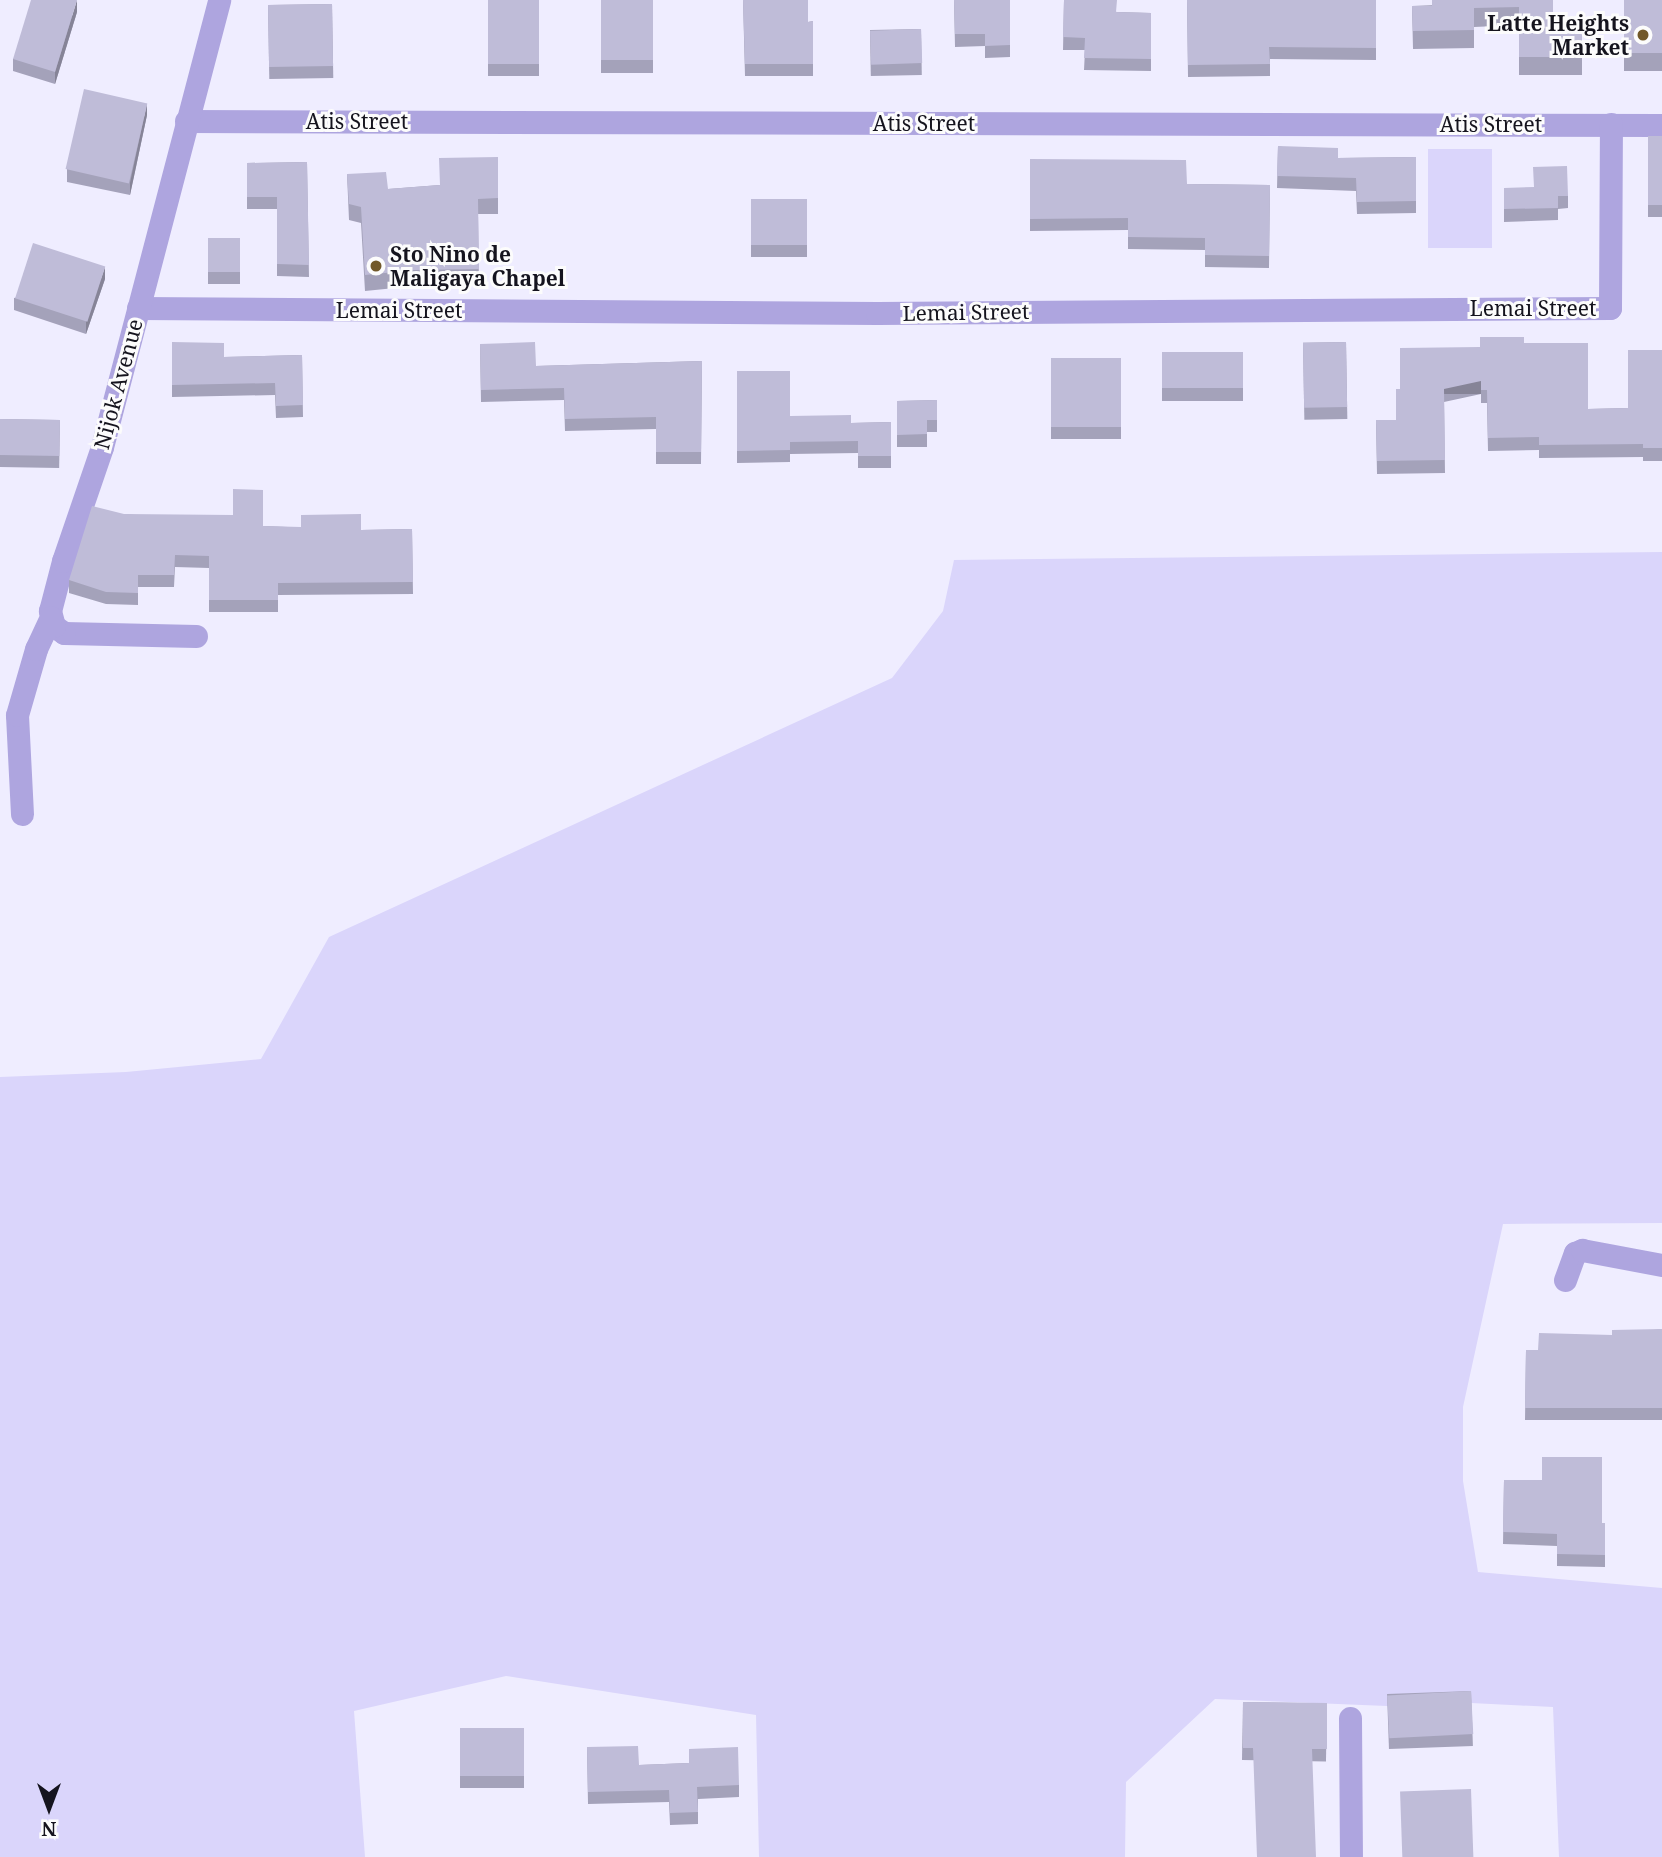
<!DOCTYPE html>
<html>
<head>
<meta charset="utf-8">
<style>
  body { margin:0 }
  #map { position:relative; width:1662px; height:1857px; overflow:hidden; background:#efedff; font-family:"Noto Serif",serif }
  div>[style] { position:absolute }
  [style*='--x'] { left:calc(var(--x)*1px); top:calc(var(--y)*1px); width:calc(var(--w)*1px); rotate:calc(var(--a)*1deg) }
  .green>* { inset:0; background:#dad5fb; transform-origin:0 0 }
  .minor>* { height:23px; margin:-11.5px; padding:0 11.5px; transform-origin:11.5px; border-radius:11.5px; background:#aea5df }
  .wall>* { inset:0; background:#a4a2ba; transform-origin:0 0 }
  .shaded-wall>* { inset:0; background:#868497; transform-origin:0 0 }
  .building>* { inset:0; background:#bfbcd8; transform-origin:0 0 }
  .dots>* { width:19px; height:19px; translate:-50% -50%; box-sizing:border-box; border:4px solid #fcfcfc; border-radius:50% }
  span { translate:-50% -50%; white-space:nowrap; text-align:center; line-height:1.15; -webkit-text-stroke:6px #fcfcfc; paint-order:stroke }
  .poi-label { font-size:21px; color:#15141e; font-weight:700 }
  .right { translate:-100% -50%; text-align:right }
  .left { translate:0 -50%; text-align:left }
  .street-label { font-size:21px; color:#15141e }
  .north { position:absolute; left:14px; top:1773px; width:70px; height:70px; -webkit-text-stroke:5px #fcfcfc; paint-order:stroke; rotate:180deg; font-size:19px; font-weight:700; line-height:28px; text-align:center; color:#15141e }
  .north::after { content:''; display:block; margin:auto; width:24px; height:32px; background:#15141e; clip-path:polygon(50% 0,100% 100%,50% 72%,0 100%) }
</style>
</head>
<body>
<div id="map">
  <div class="green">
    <div style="left:1428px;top:149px;width:64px;height:99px"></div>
    <div style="clip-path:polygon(1662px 552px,1662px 1223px,1503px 1224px,1463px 1407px,1463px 1481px,1478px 1572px,1662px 1588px,1662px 1857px,1559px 1857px,1553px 1707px,1471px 1703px,1387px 1706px,1215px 1699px,1126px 1782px,1125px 1857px,759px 1857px,756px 1715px,506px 1676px,354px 1711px,365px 1857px,0 1857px,0 1077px,126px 1072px,261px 1059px,329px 937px,892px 678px,943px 611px,954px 560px)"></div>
  </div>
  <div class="minor">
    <div style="--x:186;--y:121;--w:1476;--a:0.16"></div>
    <div style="--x:138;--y:308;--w:739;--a:0.39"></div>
    <div style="--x:877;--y:313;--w:733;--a:-0.39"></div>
    <div style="--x:1610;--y:308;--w:184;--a:-89.7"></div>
    <div style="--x:196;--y:636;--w:132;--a:-178.7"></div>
    <div style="--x:64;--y:633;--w:12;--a:-145"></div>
    <div style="--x:54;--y:626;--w:16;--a:-105"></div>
    <div style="--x:50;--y:611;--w:52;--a:-75.4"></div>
    <div style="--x:63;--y:561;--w:120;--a:-71.1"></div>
    <div style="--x:102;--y:447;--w:462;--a:-75.3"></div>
    <div style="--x:22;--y:814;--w:99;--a:-92.9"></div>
    <div style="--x:17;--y:715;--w:69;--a:-73.9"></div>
    <div style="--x:36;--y:649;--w:35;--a:-65"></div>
    <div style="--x:1565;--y:1280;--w:29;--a:-70"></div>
    <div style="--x:1575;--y:1253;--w:8;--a:-23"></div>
    <div style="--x:1582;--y:1250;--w:81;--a:10.6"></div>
    <div style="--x:1350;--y:1718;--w:139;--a:89.6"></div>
  </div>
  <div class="wall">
    <div style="left:488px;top:0;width:51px;height:76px"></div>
    <div style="left:601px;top:0;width:52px;height:73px"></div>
    <div style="clip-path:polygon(743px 0,808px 22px,813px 21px,813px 76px,745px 76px)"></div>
    <div style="clip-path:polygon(954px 0,1010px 0,1010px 57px,985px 58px,985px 46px,955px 47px)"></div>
    <div style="clip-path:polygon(1064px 0,1117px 12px,1151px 13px,1151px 71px,1084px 70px,1085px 50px,1063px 50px)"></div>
    <div style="clip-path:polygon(1187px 0,1376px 0,1376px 60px,1270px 59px,1270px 76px,1188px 77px)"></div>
    <div style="clip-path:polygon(1553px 0,1553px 19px,1582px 19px,1582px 75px,1519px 75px,1519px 25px,1474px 27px,1474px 48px,1413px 49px,1412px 6px)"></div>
    <div style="left:1624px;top:0;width:38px;height:71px"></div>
    <div style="left:332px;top:4px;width:74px;height:64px;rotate:89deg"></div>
    <div style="clip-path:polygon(77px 12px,55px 84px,13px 71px,13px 59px)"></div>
    <div style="left:921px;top:29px;width:46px;height:51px;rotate:89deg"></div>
    <div style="clip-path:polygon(147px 115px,130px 195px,67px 182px,67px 169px)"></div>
    <div style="left:1648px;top:136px;width:14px;height:81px"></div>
    <div style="clip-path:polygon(1278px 146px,1338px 158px,1416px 157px,1416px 213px,1357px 214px,1356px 191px,1277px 188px)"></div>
    <div style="clip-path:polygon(498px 157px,498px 214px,478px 214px,479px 285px,415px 286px,365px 291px,361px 223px,349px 220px,347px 174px,388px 189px,440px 185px)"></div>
    <div style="clip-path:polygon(1030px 159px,1187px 184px,1270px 185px,1269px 268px,1205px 267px,1205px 250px,1128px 249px,1128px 230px,1030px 231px)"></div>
    <div style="clip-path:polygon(307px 162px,309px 277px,277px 276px,277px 209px,247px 209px,247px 163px)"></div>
    <div style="clip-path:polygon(1504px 188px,1568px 196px,1568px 208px,1558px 209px,1558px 220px,1504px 222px)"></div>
    <div style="left:807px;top:199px;width:58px;height:56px;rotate:90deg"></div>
    <div style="left:208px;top:238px;width:32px;height:46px"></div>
    <div style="clip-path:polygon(105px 279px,86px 334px,14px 310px,14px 298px)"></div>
    <div style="clip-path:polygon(172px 342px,224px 357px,302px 355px,303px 417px,276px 418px,275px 395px,172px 397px)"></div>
    <div style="left:1346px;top:342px;width:77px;height:43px;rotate:89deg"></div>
    <div style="clip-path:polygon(1524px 343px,1588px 409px,1628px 408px,1662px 350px,1662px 461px,1643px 461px,1643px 457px,1539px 458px,1539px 450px,1488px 451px,1487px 403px,1481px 403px,1481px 394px,1444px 402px,1445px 473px,1377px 474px,1376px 420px,1396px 420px,1480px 347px)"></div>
    <div style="clip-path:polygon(480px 344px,536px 366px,702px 361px,701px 464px,656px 464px,656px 429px,565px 431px,564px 400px,481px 402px)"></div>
    <div style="left:1162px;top:352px;width:81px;height:49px"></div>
    <div style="left:1051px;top:358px;width:70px;height:81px"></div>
    <div style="clip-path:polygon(737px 371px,790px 416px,851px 423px,891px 422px,891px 468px,858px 468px,858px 453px,790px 454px,790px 462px,737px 463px)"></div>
    <div style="clip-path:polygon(937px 400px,937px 432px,927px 432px,927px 447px,897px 447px,897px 401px)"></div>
    <div style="left:0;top:419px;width:60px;height:48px;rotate:1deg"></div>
    <div style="clip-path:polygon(124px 514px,263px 526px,361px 530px,412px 529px,413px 594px,278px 595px,278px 612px,209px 612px,209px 568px,175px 567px,174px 587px,138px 587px,138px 605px,106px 604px,69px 593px,69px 580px)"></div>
    <div style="clip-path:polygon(1662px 1329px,1662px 1420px,1525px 1420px,1526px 1350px,1538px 1350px,1612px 1335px)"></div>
    <div style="clip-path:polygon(1504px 1480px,1602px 1523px,1605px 1523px,1605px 1567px,1557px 1566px,1557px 1546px,1503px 1544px)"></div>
    <div style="left:1471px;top:1691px;width:55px;height:84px;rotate:88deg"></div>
    <div style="left:1243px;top:1702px;width:84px;height:58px;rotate:1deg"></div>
    <div style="left:524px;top:1728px;width:60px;height:64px;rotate:90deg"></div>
    <div style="clip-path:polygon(587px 1747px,639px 1765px,689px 1763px,689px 1749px,739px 1785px,739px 1797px,698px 1799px,698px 1824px,670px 1825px,669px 1802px,588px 1804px)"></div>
  </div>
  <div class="shaded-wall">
    <div style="clip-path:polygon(77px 0,77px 12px,55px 84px,55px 72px)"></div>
    <div style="clip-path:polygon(147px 103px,147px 115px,130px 195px,130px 183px)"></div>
    <div style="clip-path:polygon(105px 267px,105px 279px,86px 334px,86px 322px)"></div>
    <div style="left:1481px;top:381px;width:13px;height:38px;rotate:90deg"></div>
  </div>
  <div class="building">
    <div style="clip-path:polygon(31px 0,77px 0,55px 72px,13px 59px)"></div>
    <div style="left:488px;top:0;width:51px;height:64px"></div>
    <div style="left:601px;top:0;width:52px;height:60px"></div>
    <div style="clip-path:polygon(743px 0,808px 0,808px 22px,813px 21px,813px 64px,745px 64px)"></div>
    <div style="clip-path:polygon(954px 0,1010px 0,1010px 45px,985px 46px,985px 34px,955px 34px)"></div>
    <div style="clip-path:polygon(1064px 0,1117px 0,1116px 12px,1151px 13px,1151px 59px,1084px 58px,1085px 38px,1063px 37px)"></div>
    <div style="clip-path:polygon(1187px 0,1376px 0,1376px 48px,1269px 47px,1270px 64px,1188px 65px)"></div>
    <div style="clip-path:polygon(1432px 0,1553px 0,1553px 19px,1582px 19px,1582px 57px,1519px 57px,1519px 7px,1474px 8px,1474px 30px,1413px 31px,1412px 6px,1432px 6px)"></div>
    <div style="left:1624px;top:0;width:38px;height:53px"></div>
    <div style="left:332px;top:4px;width:62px;height:64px;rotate:89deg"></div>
    <div style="left:921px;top:29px;width:34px;height:51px;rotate:88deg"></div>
    <div style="left:84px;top:89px;width:65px;height:82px;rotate:13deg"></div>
    <div style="left:1648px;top:136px;width:14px;height:69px"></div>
    <div style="clip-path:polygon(1278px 146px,1338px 148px,1338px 158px,1416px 157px,1416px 201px,1357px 202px,1356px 178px,1277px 176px)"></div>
    <div style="clip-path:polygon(498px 157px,498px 198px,478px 199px,479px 269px,415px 270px,365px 275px,361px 207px,349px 204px,347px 174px,386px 172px,388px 189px,440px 185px,439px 158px)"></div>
    <div style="clip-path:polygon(1030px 159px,1186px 160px,1187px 184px,1270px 185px,1269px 256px,1205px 255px,1205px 238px,1128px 237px,1128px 218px,1030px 219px)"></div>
    <div style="clip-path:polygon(307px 162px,309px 265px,277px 264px,277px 197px,247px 197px,247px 163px)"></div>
    <div style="clip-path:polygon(1567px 166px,1568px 196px,1558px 196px,1558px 208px,1504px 209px,1504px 188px,1534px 187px,1533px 167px)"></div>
    <div style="left:807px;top:199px;width:46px;height:56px;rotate:90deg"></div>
    <div style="left:208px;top:238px;width:32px;height:34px"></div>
    <div style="left:33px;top:243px;width:76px;height:58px;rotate:18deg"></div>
    <div style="clip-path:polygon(1480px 337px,1524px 337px,1524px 343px,1588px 343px,1588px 409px,1628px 408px,1628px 350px,1662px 350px,1662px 448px,1643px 448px,1643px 444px,1539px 445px,1539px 437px,1488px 438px,1487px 390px,1481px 390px,1481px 381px,1444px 389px,1445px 460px,1377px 461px,1376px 420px,1396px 420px,1396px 389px,1400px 389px,1400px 348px,1480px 347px)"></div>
    <div style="clip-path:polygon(172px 342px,224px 343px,224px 357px,302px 355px,303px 405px,276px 406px,275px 383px,172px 385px)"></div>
    <div style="clip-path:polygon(535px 342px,536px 366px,702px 361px,701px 452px,656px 452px,656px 417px,565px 419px,564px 388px,481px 390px,480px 344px)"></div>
    <div style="left:1346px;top:342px;width:65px;height:43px;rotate:89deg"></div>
    <div style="left:1162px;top:352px;width:81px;height:36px"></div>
    <div style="left:1051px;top:358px;width:70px;height:69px"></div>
    <div style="clip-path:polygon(737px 371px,790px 371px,790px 416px,851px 415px,851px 423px,891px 422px,891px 456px,858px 456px,858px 441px,790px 442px,790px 450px,737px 451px)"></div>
    <div style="clip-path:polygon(937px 400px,937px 420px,927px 420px,927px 434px,897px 435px,897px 401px)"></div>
    <div style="left:0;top:419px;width:60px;height:36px;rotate:1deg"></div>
    <div style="clip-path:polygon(233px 489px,263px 490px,263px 526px,301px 527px,301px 515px,361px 514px,361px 530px,412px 529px,413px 582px,278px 583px,278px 600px,209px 600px,209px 556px,175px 555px,174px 575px,138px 575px,138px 593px,106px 592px,69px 580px,92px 506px,124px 514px,233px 515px)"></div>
    <div style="clip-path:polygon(1662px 1329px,1662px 1408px,1525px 1408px,1526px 1350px,1538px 1350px,1539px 1333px,1612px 1335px,1612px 1330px)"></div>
    <div style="clip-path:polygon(1542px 1457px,1602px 1457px,1602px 1523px,1605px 1523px,1605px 1555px,1557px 1554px,1557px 1534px,1503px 1532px,1504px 1480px,1542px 1480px)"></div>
    <div style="left:1471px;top:1691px;width:43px;height:84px;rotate:87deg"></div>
    <div style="clip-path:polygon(1243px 1702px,1327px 1703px,1327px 1749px,1312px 1749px,1316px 1857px,1257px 1857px,1253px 1748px,1243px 1748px)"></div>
    <div style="left:524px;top:1728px;width:48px;height:64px;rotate:90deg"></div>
    <div style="clip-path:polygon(638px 1746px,639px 1765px,689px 1763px,689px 1749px,738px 1747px,739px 1785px,697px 1787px,698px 1812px,670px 1813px,669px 1790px,588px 1792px,587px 1747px)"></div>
    <div style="left:1471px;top:1789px;width:68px;height:71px;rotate:88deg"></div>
  </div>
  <div class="dots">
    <div style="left:1643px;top:35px;background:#715829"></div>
    <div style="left:376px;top:266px;background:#715829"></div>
  </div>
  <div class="poi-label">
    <span class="right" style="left:1629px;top:35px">Latte Heights<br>Market</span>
    <span class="left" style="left:390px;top:266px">Sto Nino de<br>Maligaya Chapel</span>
  </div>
  <div class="street-label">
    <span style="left:357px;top:121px">Atis Street</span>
    <span style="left:924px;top:123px">Atis Street</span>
    <span style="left:1491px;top:124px">Atis Street</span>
    <span style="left:1533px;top:308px">Lemai Street</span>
    <span style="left:399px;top:310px">Lemai Street</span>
    <span style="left:966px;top:312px;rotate:-1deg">Lemai Street</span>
    <span style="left:118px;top:384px;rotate:-75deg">Nijok Avenue</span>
  </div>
  <div class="north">N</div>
</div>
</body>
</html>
